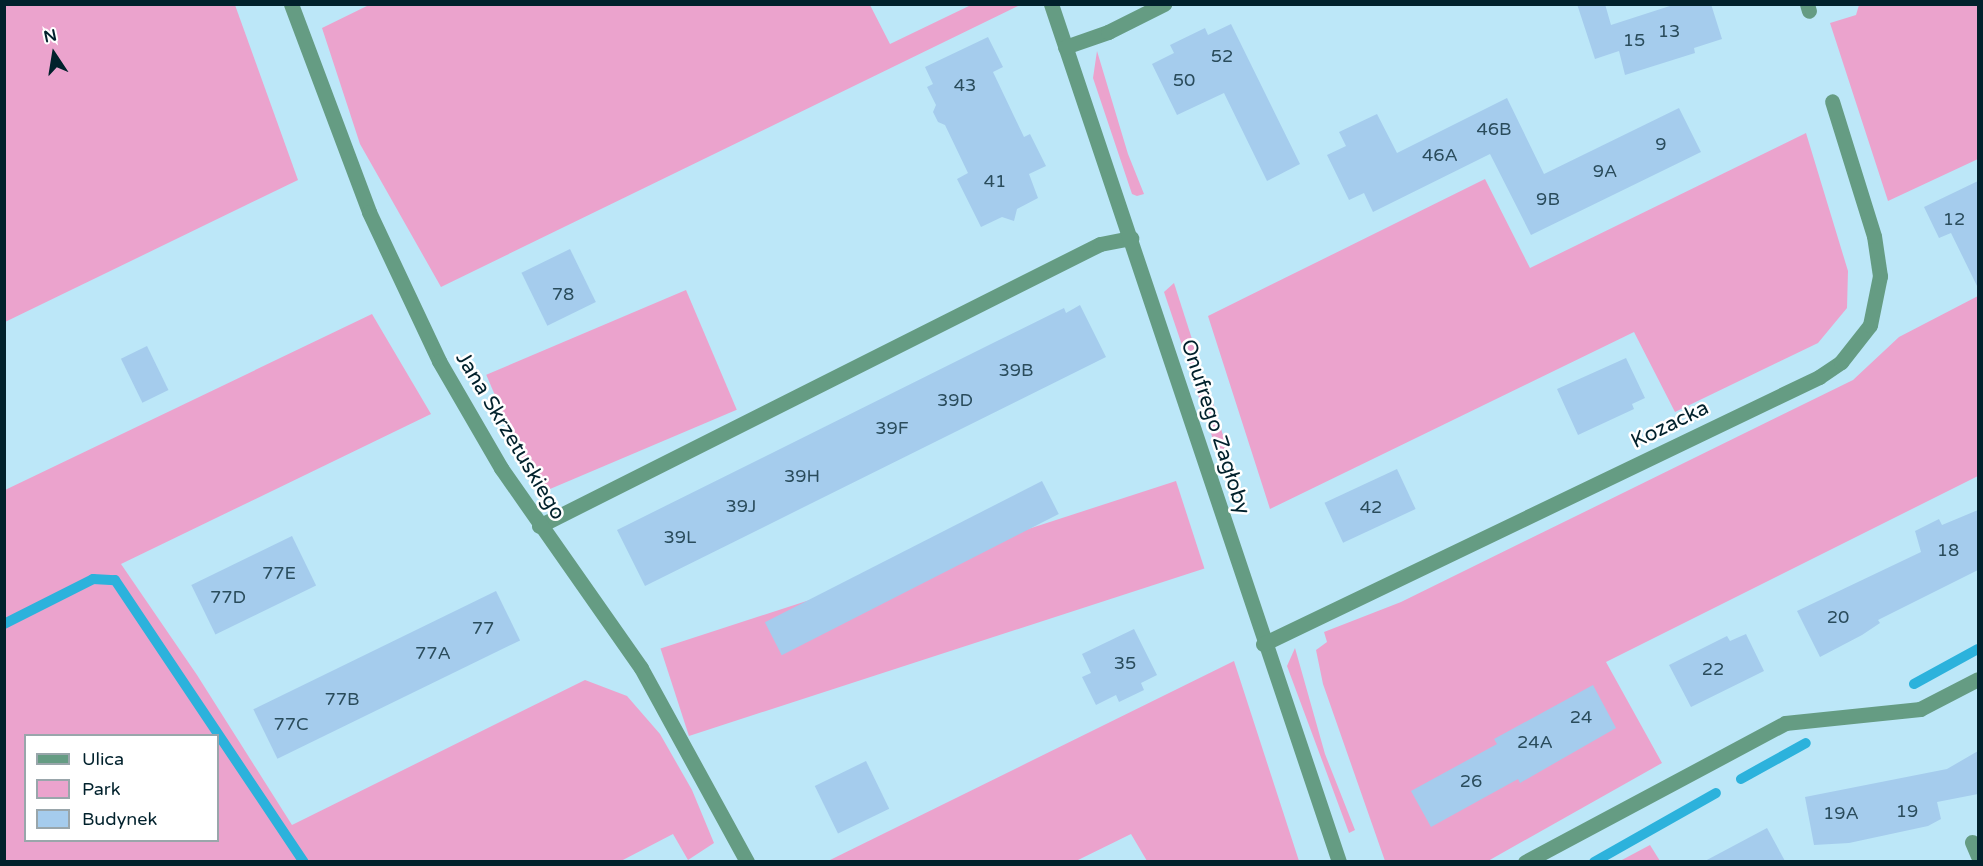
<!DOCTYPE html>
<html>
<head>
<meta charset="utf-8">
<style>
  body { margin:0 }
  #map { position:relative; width:1983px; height:866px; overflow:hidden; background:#bce7f8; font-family:"Varela Round",sans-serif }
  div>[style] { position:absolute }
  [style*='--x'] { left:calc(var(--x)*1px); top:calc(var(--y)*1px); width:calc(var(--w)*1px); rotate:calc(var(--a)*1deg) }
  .green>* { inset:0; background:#eba3cd; transform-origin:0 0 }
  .stream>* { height:10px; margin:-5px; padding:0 5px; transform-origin:5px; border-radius:5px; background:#2cb2dc }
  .building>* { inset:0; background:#a5cced; transform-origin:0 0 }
  .lane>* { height:15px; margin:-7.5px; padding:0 7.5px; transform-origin:7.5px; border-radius:7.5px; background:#659c83 }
  .street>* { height:15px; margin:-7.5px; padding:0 7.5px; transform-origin:7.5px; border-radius:7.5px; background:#659c83 }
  span { translate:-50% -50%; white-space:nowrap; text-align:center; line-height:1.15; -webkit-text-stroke:5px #fff; paint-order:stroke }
  .number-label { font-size:18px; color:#2a4c5c }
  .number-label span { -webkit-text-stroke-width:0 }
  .street-label { font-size:21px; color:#01212c }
  .frame { position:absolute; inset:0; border:6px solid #01212c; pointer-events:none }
  .legend { position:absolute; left:24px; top:734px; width:195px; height:108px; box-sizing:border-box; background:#fff; border:2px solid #99a6ab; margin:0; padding:8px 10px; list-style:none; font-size:18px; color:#01212c }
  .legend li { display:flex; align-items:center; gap:12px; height:30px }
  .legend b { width:30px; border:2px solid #99a6ab }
  .north { position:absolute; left:24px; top:24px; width:60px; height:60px; -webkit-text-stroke:4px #fff; paint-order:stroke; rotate:348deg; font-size:16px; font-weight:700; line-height:24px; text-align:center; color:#01212c }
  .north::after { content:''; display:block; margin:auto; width:21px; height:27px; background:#01212c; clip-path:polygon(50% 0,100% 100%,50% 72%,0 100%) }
</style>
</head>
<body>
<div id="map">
  <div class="green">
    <div style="clip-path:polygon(371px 4px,870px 5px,890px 44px,971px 5px,1020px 5px,441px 287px,360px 144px,322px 28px)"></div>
    <div style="clip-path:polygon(4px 5px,235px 5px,298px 180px,5px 322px)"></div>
    <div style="clip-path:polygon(1859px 5px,1978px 5px,1978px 159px,1888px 201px,1830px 23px,1856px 15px)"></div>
    <div style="clip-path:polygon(1097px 51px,1128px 154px,1144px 194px,1137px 196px,1132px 194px,1093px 78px)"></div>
    <div style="clip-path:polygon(1806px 133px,1848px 271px,1847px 308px,1818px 343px,1675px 412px,1634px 332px,1270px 509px,1208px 316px,1485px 179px,1530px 268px)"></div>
    <div style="clip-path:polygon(1174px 283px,1200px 364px,1193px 366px,1188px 363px,1164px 292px)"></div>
    <div style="left:686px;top:290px;width:130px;height:217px;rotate:67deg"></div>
    <div style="clip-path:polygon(1978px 296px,1978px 476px,1606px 662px,1662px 763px,1488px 861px,1385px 861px,1323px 684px,1316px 650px,1327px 642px,1324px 632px,1401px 602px,1853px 380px,1899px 337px)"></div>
    <div style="clip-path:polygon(evenodd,372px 314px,431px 414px,121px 564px,197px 675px,292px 825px,585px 680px,627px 696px,660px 734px,692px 790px,714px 843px,688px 860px,673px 834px,619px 862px,5px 861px,5px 490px,372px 314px,26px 736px,218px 736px,218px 840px,26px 840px,26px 736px)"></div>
    <div style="clip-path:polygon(1206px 380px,1230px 458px,1224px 460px,1219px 457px,1196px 389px,1199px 382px)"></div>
    <div style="left:1176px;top:481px;width:92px;height:542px;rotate:72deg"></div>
    <div style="clip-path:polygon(1295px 648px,1325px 754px,1355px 830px,1349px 833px,1287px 666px)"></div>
    <div style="clip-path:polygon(1234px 661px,1299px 861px,1147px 861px,1131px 834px,1076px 861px,828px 861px)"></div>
    <div style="clip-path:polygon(1650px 845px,1660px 861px,1620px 861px)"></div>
  </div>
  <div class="stream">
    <div style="--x:4;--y:624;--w:100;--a:-26.8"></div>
    <div style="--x:93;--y:579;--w:22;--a:3"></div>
    <div style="--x:115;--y:580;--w:339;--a:56.2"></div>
    <div style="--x:1914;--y:684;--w:73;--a:-28.7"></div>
    <div style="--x:1741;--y:779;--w:74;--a:-29"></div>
    <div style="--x:1594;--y:862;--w:140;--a:-29.5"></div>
  </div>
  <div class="building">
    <div style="clip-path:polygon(1577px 4px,1605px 4px,1611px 25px,1676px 4px,1711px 4px,1722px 39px,1694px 48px,1695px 53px,1625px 75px,1619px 51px,1595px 59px)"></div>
    <div style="clip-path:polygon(1231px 24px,1300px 164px,1267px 181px,1224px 93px,1177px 115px,1152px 64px,1174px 53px,1170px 45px,1205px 28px,1208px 35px)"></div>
    <div style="clip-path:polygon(988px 37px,1003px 67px,993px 72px,1024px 137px,1030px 134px,1046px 166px,1029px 174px,1038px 198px,1017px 209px,1014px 221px,1002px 217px,981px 227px,957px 179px,968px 173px,945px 125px,938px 122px,933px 112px,936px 105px,927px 87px,933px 84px,925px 67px)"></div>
    <div style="clip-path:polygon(1507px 98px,1544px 174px,1679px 108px,1701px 152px,1531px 235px,1490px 154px,1373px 212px,1364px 193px,1349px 200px,1327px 155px,1346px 146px,1339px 132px,1377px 114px,1397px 153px)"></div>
    <div style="clip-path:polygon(1978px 181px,1978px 288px,1951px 233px,1939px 238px,1924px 207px)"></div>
    <div style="left:570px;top:249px;width:59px;height:54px;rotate:64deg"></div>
    <div style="clip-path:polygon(1080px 305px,1106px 357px,645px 586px,617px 530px,995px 342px,1064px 308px,1066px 313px)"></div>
    <div style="left:147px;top:346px;width:49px;height:29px;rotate:64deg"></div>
    <div style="clip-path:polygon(1626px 358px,1645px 398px,1632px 404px,1634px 409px,1578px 435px,1557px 389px)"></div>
    <div style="left:1397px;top:469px;width:44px;height:80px;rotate:65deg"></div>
    <div style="left:1042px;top:481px;width:37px;height:311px;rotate:63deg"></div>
    <div style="clip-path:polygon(1978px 510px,1978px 570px,1878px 620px,1880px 623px,1862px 635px,1820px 657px,1797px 611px,1921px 552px,1915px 531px,1939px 519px,1942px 525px)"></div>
    <div style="left:292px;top:536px;width:55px;height:112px;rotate:64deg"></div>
    <div style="left:496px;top:591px;width:55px;height:270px;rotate:64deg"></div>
    <div style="clip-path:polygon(1134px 629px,1157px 675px,1141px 683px,1144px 690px,1119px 702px,1116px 695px,1096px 705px,1082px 677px,1091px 673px,1082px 654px)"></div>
    <div style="clip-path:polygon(1746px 634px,1764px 671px,1691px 707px,1669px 665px,1727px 636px,1730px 641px)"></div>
    <div style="clip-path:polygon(1593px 685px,1616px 728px,1520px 783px,1518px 779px,1431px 827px,1411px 791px,1497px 744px,1494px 739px)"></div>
    <div style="clip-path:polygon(1978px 751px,1978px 794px,1937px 802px,1941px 819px,1928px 826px,1849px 843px,1814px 845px,1805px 797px,1947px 769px)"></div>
    <div style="left:866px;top:761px;width:53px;height:57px;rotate:64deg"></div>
    <div style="clip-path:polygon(1767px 828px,1785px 861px,1705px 861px)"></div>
  </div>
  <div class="lane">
    <div style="--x:539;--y:526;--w:628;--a:-26.69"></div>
    <div style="--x:1100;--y:244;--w:32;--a:-11"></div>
    <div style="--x:1972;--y:842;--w:15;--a:67"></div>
  </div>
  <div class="street">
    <div style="--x:291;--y:4;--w:222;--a:69.4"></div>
    <div style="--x:369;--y:212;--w:165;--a:64.8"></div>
    <div style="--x:439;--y:361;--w:124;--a:59.9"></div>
    <div style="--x:501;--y:468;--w:244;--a:55"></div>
    <div style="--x:641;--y:668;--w:221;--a:61.3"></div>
    <div style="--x:1051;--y:4;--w:905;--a:71.44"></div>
    <div style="--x:1807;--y:4;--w:7;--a:74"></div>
    <div style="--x:1065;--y:47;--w:46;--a:-19.2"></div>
    <div style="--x:1108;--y:32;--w:63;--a:-26.6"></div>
    <div style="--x:1263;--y:644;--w:617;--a:-25.65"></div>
    <div style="--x:1819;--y:377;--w:27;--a:-34"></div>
    <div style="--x:1841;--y:362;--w:47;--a:-51.9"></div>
    <div style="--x:1870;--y:325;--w:50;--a:-78.5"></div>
    <div style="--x:1880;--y:276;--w:40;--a:-98.5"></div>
    <div style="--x:1874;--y:236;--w:141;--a:-107.3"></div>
    <div style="--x:1525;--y:862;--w:295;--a:-28.1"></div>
    <div style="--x:1785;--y:723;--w:136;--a:-5.9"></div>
    <div style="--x:1920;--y:709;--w:65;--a:-27.3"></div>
  </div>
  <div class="number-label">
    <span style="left:1669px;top:31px">13</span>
    <span style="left:1634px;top:40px">15</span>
    <span style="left:1222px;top:56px">52</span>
    <span style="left:1184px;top:80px">50</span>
    <span style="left:965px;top:85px">43</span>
    <span style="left:1494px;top:129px">46B</span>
    <span style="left:1661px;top:144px">9</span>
    <span style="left:1440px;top:155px">46A</span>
    <span style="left:1605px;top:171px">9A</span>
    <span style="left:995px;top:181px">41</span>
    <span style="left:1548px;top:199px">9B</span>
    <span style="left:1954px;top:219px">12</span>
    <span style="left:563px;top:294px">78</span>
    <span style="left:1016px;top:370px">39B</span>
    <span style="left:955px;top:400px">39D</span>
    <span style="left:892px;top:428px">39F</span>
    <span style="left:802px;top:476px">39H</span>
    <span style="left:741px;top:506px">39J</span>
    <span style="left:1371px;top:507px">42</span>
    <span style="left:680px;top:537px">39L</span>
    <span style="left:1948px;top:550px">18</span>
    <span style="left:279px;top:573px">77E</span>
    <span style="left:228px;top:597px">77D</span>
    <span style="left:1838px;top:617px">20</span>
    <span style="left:483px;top:628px">77</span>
    <span style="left:433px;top:653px">77A</span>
    <span style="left:1125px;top:663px">35</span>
    <span style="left:1713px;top:669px">22</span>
    <span style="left:342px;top:699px">77B</span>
    <span style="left:1581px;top:717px">24</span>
    <span style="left:291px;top:724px">77C</span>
    <span style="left:1535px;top:742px">24A</span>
    <span style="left:1471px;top:781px">26</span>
    <span style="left:1907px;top:811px">19</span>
    <span style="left:1841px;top:813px">19A</span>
  </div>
  <div class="street-label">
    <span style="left:1670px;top:425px;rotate:-26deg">Kozacka</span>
    <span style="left:1215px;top:427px;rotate:72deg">Onufrego Zagłoby</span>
    <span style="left:510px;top:436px;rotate:59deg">Jana Skrzetuskiego</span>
  </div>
  <div class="frame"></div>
  <ul class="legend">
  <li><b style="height:8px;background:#659c83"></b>Ulica</li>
  <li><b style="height:16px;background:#eba3cd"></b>Park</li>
  <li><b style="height:16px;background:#a5cced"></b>Budynek</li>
  </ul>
  <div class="north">N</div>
</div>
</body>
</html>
